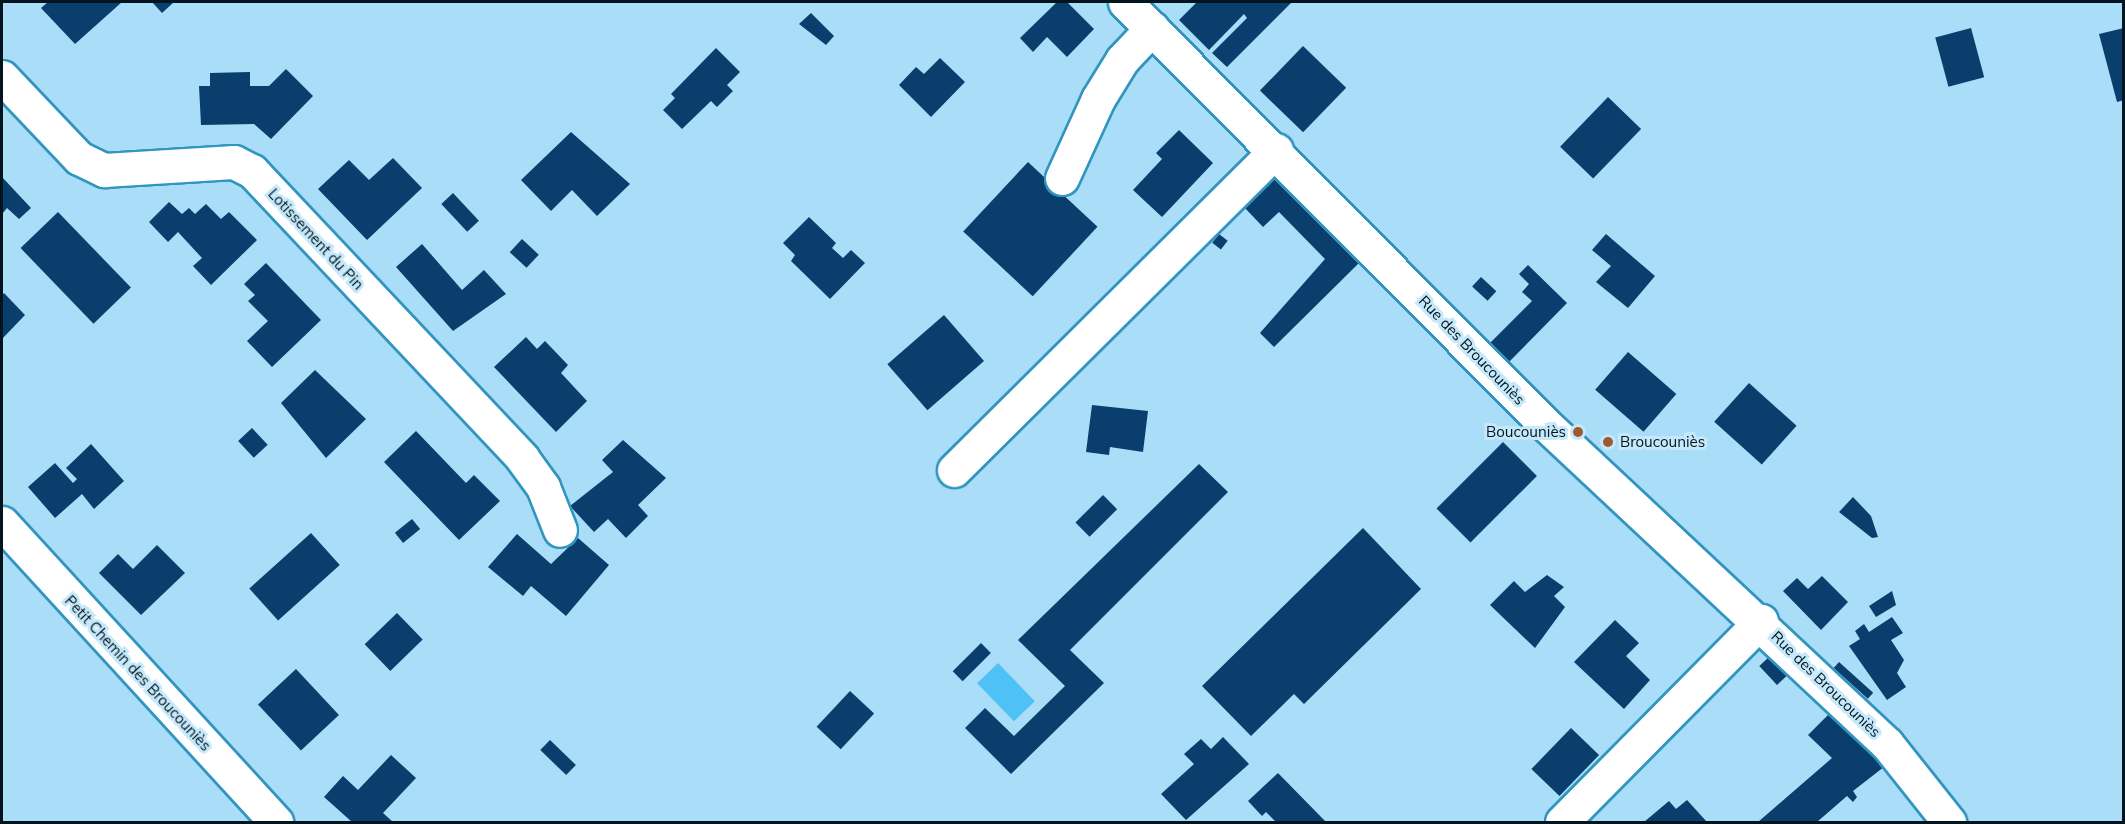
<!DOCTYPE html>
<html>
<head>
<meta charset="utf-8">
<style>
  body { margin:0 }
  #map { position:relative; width:2125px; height:824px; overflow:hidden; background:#a9ddf8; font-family:Mulish,sans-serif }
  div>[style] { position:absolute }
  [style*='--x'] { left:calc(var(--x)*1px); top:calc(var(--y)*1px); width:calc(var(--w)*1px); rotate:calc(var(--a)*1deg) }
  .water>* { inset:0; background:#4ec2f5; transform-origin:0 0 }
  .building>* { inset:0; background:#0a3e6c; transform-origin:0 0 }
  .roads { filter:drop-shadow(2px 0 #3195bf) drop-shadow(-2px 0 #3195bf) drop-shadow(0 2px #3195bf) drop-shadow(0 -2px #3195bf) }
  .minor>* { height:33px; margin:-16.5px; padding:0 16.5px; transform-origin:16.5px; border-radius:16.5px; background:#fff }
  .dots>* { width:16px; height:16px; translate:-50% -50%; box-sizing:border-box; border:3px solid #c5e8fa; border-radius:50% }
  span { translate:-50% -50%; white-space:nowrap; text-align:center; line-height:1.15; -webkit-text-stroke:6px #c5e8fa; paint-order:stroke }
  .street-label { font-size:15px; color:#02151e }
  .poi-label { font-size:15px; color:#02151e }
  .right { translate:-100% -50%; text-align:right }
  .left { translate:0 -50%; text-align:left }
  .frame { position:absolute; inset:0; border:3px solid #02151e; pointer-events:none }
</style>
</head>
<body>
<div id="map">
  <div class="water">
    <div style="left:998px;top:663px;width:53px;height:29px;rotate:46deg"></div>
  </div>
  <div class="building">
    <div style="clip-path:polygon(48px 2px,122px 2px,75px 44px,41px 8px)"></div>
    <div style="clip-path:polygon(152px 2px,174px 2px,162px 13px)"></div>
    <div style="clip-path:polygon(1057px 2px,1067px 2px,1094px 29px,1067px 57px,1047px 37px,1033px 52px,1020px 38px)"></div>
    <div style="clip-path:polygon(1197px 2px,1292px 2px,1227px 67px,1212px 53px,1247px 18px,1244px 14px,1209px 50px,1179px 20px)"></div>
    <div style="clip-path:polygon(811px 13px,834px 36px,826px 45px,799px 24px)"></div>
    <div style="left:1971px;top:28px;width:51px;height:37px;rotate:75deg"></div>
    <div style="clip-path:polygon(2124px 28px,2124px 100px,2117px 102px,2099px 34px)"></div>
    <div style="left:1303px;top:46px;width:60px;height:62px;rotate:44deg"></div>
    <div style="clip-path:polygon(716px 48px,740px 72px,727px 85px,733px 91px,717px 107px,711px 101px,682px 129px,663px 110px,675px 98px,671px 94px)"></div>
    <div style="clip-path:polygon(940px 58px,965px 82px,931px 117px,899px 85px,916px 67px,924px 74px)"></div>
    <div style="clip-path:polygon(286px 69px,313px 96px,271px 139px,254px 124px,201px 125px,199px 86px,210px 86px,210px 73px,250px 72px,250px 86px,269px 86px)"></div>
    <div style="left:1608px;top:97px;width:46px;height:69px;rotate:44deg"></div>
    <div style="clip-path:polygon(1179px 130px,1213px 163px,1162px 217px,1133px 190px,1162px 159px,1156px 153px)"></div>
    <div style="clip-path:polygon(571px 132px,630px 184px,597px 216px,572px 190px,551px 211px,521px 180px)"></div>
    <div style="clip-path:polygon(393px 158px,422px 188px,367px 240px,318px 189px,349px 160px,369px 180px)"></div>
    <div style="left:1028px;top:162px;width:95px;height:95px;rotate:43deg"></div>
    <div style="clip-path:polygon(1274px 176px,1359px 263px,1274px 347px,1260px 333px,1325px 259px,1279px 212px,1263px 227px,1244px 207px)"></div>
    <div style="clip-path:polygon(2px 177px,31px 208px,19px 219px,7px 208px,2px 214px)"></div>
    <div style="left:453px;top:193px;width:38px;height:16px;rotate:47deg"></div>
    <div style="clip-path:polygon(169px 202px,182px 214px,189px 208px,195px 214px,206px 204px,221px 219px,229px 212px,257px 240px,211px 285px,193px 266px,202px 258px,178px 232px,168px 242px,149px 222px)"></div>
    <div style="left:58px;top:212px;width:105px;height:52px;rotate:46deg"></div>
    <div style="clip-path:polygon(809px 217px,836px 243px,832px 248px,843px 258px,851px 250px,865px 263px,830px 299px,791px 261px,795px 255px,783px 243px)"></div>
    <div style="left:1219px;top:234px;width:11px;height:11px;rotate:38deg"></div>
    <div style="clip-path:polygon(1606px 234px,1655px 276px,1628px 308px,1596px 282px,1611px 266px,1592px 250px)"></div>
    <div style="left:522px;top:239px;width:23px;height:18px;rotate:43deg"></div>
    <div style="clip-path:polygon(422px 244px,462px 290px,484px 270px,506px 294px,453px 331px,396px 267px)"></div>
    <div style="clip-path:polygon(266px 263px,321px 320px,272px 367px,247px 341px,268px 321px,248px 301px,255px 295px,244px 284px)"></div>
    <div style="clip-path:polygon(1528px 265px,1567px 303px,1509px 362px,1490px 343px,1532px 301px,1522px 292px,1529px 284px,1519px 274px)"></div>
    <div style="left:1481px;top:277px;width:21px;height:13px;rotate:43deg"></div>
    <div style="clip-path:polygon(4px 293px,25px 315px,2px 339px,2px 296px)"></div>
    <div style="left:944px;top:315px;width:61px;height:75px;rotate:49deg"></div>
    <div style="clip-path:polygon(526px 337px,537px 349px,545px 341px,568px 365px,561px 373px,587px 401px,556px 432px,494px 367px)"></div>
    <div style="left:1628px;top:352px;width:64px;height:50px;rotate:41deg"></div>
    <div style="clip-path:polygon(315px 370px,366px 419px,326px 458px,281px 403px)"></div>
    <div style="left:1749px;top:383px;width:64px;height:52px;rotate:42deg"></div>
    <div style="clip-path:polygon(1092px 405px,1148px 411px,1143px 452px,1110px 447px,1109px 455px,1086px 452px)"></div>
    <div style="left:252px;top:428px;width:23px;height:19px;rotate:47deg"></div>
    <div style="clip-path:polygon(416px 431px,466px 483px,474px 475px,500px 501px,459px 540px,384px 462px)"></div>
    <div style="clip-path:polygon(623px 440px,666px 478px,638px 505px,648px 516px,626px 538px,608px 519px,594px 532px,570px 506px,613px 472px,602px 460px)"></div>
    <div style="left:1503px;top:442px;width:48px;height:94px;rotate:45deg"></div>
    <div style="clip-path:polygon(91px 444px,124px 481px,94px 509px,82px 494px,55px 518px,28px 487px,55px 463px,73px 483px,77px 479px,66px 468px)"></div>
    <div style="clip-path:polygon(1199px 464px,1228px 492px,1070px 650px,1104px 683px,1011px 774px,965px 728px,985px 708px,1014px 736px,1065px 686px,1018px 640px)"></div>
    <div style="left:1103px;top:495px;width:20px;height:39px;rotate:45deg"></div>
    <div style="clip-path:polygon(1853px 497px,1871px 516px,1878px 537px,1872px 538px,1839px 512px)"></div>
    <div style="left:412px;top:519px;width:13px;height:22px;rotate:51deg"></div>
    <div style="clip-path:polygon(1363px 528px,1421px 589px,1304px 704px,1294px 694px,1251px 736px,1202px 686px)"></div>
    <div style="left:311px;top:533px;width:43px;height:83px;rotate:48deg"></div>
    <div style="clip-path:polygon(517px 534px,551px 564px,578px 538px,609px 565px,566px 616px,531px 586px,523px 596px,488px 567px)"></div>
    <div style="clip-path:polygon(157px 545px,185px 573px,141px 615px,99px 573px,118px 554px,133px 569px)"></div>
    <div style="clip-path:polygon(1547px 575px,1564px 587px,1554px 596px,1565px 607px,1535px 648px,1490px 605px,1514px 581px,1525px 592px)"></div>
    <div style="clip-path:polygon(1822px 576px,1848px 602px,1821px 630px,1783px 591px,1797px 578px,1808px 589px)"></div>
    <div style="clip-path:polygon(1892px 591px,1896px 605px,1876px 617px,1869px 606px)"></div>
    <div style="left:397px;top:613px;width:37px;height:45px;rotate:46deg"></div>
    <div style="clip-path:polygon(1892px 617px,1903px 633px,1891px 640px,1904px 660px,1897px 673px,1906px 687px,1887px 700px,1849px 646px,1860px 639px,1855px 631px,1864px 624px,1869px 632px)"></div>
    <div style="clip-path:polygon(1615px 620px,1639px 643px,1626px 656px,1650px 680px,1624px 709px,1574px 662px)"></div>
    <div style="left:981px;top:643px;width:14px;height:40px;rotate:45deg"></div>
    <div style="left:1771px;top:655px;width:26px;height:16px;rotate:47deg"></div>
    <div style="left:1839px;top:662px;width:46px;height:8px;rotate:42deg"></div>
    <div style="left:296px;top:669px;width:63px;height:52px;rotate:47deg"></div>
    <div style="left:850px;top:691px;width:33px;height:49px;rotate:43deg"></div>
    <div style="clip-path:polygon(1830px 713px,1889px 763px,1853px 791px,1857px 797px,1853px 802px,1847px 796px,1817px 822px,1758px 822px,1832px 758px,1808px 735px)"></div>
    <div style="left:1571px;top:728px;width:39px;height:57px;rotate:44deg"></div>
    <div style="clip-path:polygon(1223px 737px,1249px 764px,1186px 820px,1161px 794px,1194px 764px,1184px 754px,1201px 739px,1211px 749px)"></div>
    <div style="left:550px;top:740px;width:36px;height:14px;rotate:44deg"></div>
    <div style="clip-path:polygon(391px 755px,416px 778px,383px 813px,393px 822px,352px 822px,324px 797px,343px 776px,358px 790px)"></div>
    <div style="clip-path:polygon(1278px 773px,1326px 822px,1276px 822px,1266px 812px,1262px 816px,1248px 801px)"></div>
    <div style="clip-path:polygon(1687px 800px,1707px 822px,1644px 822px,1669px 801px,1676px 809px)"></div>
  </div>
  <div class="roads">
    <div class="minor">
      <div style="--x:1125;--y:2;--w:594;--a:45.14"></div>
      <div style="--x:1544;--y:423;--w:470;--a:43.1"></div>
      <div style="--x:1887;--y:744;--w:100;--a:51.5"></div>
      <div style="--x:2;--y:77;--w:112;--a:46.5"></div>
      <div style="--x:79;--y:158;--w:28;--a:26"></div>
      <div style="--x:104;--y:170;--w:130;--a:-3.5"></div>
      <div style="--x:234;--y:162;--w:20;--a:27"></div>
      <div style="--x:252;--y:171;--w:394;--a:46.7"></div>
      <div style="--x:522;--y:458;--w:36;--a:54"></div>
      <div style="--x:543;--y:487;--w:46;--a:68.4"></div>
      <div style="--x:1062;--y:178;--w:87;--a:-65.5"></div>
      <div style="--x:1098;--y:99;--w:46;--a:-58.4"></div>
      <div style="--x:1122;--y:60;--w:44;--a:-46.8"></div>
      <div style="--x:954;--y:470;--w:454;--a:-44.8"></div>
      <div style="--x:2;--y:523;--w:406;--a:47.5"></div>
      <div style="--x:1562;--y:822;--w:283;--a:-45.3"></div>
    </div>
  </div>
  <div class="dots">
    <div style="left:1578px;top:432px;background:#9f592e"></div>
    <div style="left:1608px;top:442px;background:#9f592e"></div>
  </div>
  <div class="street-label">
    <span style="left:316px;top:239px;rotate:47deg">Lotissement du Pin</span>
    <span style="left:1472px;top:350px;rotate:46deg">Rue des Broucouniès</span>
    <span style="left:138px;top:673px;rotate:47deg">Petit Chemin des Broucouniès</span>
    <span style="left:1826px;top:684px;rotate:44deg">Rue des Broucouniès</span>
  </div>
  <div class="poi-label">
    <span class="right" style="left:1566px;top:432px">Boucouniès</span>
    <span class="left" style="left:1620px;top:442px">Broucouniès</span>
  </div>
  <div class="frame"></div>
</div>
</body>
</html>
